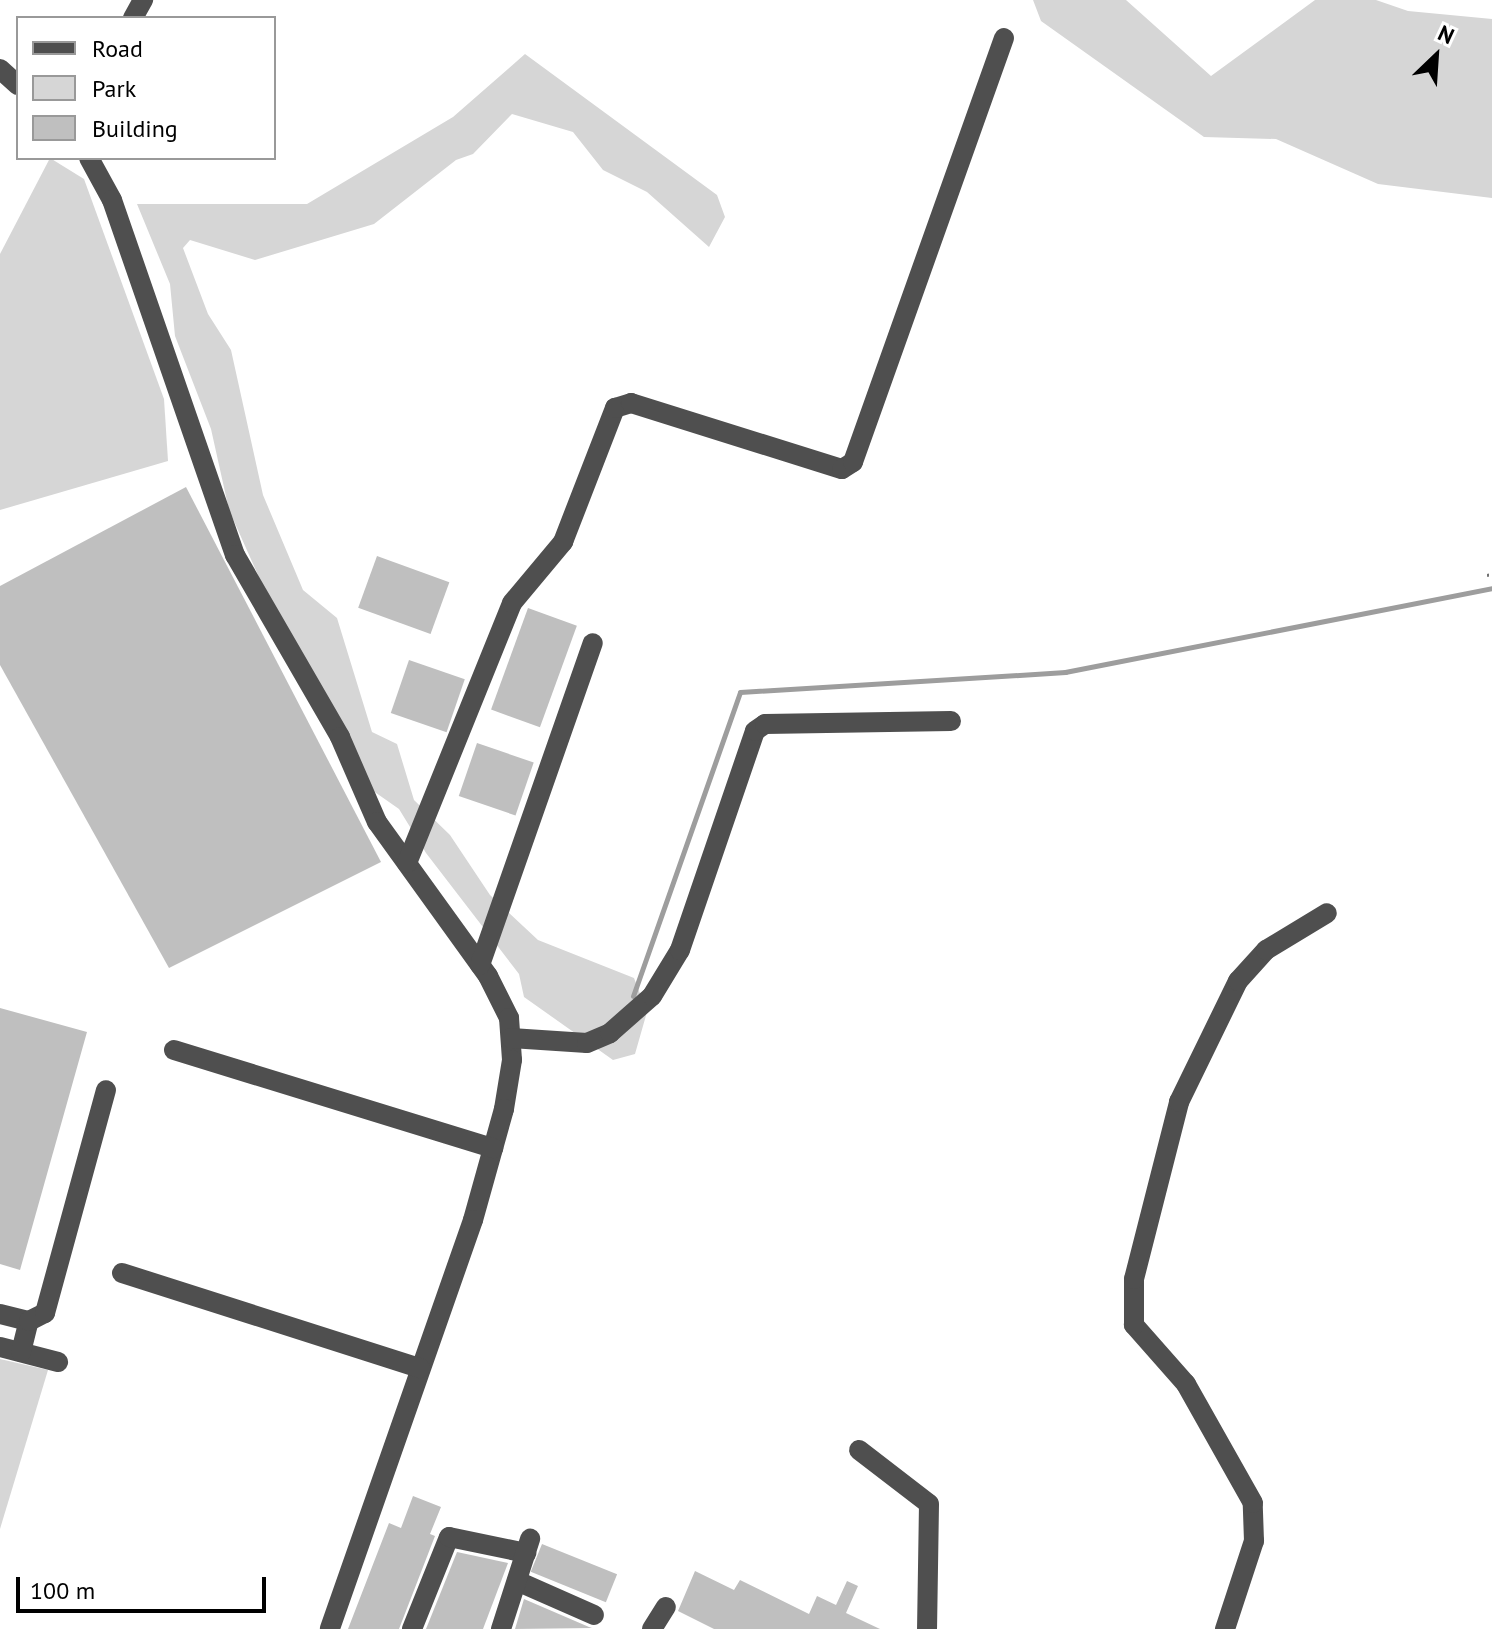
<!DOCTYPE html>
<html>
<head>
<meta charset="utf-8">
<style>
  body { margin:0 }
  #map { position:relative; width:1492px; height:1629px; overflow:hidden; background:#fff; font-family:"PT Sans",sans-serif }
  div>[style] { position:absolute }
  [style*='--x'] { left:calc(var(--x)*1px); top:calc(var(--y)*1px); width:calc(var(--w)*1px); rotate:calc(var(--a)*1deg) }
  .green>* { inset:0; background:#d6d6d6 }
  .stream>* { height:5px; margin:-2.5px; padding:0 2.5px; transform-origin:2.5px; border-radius:2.5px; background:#9d9d9d }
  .building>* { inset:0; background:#bfbfbf; transform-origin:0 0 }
  .path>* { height:3px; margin-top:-1.5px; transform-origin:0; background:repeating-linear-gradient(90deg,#717171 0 2px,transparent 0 6px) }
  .minor>* { height:20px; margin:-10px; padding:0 10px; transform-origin:10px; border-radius:10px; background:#4f4f4f }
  span { translate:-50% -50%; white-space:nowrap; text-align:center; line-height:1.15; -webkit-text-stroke:6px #fff; paint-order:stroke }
  .legend { position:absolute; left:16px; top:16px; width:260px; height:144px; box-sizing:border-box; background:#fff; border:2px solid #999; margin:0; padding:10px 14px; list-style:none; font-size:24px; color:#000 }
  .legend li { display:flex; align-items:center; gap:16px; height:40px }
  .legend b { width:40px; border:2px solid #999 }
  .north { position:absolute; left:1396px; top:16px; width:80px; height:80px; -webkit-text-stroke:6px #fff; paint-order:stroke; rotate:25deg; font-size:22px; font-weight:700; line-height:32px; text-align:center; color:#000 }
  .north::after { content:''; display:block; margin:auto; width:28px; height:36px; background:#000; clip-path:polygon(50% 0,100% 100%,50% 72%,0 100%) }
  .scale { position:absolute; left:16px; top:1577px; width:250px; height:36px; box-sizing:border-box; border:4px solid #000; border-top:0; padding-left:10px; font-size:24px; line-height:28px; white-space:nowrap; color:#000; -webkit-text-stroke:6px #fff; paint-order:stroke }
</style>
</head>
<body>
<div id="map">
  <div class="green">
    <div style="clip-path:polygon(1033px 0,1126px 0,1211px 76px,1315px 0,1376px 0,1408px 11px,1492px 19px,1492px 198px,1378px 184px,1276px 139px,1204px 137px,1041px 21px)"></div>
    <div style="clip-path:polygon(525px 54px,717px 195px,725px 217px,709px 247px,647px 192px,603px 170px,573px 132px,512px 114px,473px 154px,456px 160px,374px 224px,255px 260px,190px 240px,183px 248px,208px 314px,231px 350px,263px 495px,303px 590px,337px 618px,372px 732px,397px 744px,414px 800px,450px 835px,490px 895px,538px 940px,634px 978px,647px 1012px,635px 1054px,613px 1060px,524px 997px,519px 974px,426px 853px,399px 809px,369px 788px,266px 593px,229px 510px,211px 429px,175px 336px,170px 284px,137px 204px,307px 204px,453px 117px)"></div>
    <div style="clip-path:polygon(50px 158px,84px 179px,164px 399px,168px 461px,0 510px,0 254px)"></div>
    <div style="clip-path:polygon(0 1359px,48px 1370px,0 1529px)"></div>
  </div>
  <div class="stream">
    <div style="--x:633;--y:996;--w:322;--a:-70.6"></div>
    <div style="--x:740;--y:692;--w:326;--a:-3.5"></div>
    <div style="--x:1065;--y:672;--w:435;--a:-11.1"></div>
  </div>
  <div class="building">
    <div style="clip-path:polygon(186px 487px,381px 862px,169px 968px,0 665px,0 586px)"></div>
    <div style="left:377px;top:556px;width:77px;height:55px;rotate:20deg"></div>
    <div style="left:528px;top:608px;width:52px;height:108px;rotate:20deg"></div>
    <div style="left:409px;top:660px;width:59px;height:56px;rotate:19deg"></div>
    <div style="left:477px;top:743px;width:60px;height:56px;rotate:19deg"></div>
    <div style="clip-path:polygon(0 1008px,87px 1032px,20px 1270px,0 1264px)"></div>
    <div style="clip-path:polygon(413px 1496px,441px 1507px,430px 1534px,435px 1536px,399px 1629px,348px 1629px,389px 1523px,401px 1528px)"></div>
    <div style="left:542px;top:1544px;width:81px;height:30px;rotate:22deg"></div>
    <div style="clip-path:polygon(457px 1552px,508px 1563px,483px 1629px,426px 1629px)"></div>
    <div style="clip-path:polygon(695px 1571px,734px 1590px,740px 1580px,809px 1614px,817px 1596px,836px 1605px,847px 1581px,858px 1586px,846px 1613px,880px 1629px,714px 1629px,678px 1611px)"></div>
    <div style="clip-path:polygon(524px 1599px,589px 1627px,592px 1628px,515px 1629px)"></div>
  </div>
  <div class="path">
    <div style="--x:1487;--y:575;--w:5;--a:-11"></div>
  </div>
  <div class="minor">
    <div style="--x:133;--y:18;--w:21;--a:-61"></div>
    <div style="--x:0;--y:69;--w:24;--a:42"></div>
    <div style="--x:89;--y:158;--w:48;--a:61.3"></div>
    <div style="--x:112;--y:200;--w:376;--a:70.9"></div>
    <div style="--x:235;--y:555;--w:210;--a:60"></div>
    <div style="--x:340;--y:737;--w:93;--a:66.5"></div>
    <div style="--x:377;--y:822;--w:190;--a:54.2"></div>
    <div style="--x:488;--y:976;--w:47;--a:63.4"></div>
    <div style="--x:509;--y:1018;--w:42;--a:85.9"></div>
    <div style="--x:512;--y:1060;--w:50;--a:99.3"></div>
    <div style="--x:504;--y:1109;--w:115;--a:105.6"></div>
    <div style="--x:473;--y:1220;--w:433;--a:109.3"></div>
    <div style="--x:407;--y:863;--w:280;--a:-68"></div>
    <div style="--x:512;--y:603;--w:80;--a:-50.1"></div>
    <div style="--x:563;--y:542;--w:144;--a:-68.8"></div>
    <div style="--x:615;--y:408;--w:17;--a:-17"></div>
    <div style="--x:631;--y:403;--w:221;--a:17.4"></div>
    <div style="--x:842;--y:469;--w:13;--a:-32"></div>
    <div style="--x:853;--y:462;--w:450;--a:-70.4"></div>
    <div style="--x:480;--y:965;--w:341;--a:-70.7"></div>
    <div style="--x:511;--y:1038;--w:76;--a:3.8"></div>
    <div style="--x:587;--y:1043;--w:25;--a:-23"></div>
    <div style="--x:610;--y:1033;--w:56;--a:-41.4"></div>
    <div style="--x:652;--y:996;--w:54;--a:-58.7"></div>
    <div style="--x:680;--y:950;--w:231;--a:-71.1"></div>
    <div style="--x:755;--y:731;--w:12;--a:-35"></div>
    <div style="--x:765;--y:724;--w:186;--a:-0.9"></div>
    <div style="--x:174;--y:1050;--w:334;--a:17.1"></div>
    <div style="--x:122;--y:1273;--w:313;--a:17.7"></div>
    <div style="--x:0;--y:1314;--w:30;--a:14"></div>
    <div style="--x:0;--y:1347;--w:60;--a:14.5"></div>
    <div style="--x:21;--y:1352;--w:32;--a:-76"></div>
    <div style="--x:29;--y:1321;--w:18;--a:-27"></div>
    <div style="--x:45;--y:1313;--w:231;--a:-74.7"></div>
    <div style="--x:859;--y:1450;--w:88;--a:37.6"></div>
    <div style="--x:929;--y:1504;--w:125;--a:90.9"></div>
    <div style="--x:517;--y:1581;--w:84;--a:23.8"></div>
    <div style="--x:412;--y:1629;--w:99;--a:-68.1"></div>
    <div style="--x:449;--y:1537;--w:79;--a:11.7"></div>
    <div style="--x:501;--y:1629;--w:95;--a:-72.1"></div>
    <div style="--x:652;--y:1629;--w:26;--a:-58"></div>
    <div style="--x:1225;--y:1629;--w:93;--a:-71.8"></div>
    <div style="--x:1254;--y:1541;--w:38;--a:-92"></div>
    <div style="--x:1253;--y:1503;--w:137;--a:-119.4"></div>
    <div style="--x:1186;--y:1384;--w:79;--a:-131.4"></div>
    <div style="--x:1134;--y:1325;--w:46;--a:-90"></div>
    <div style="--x:1134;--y:1279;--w:183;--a:-75.7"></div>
    <div style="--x:1179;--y:1102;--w:135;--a:-64"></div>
    <div style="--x:1238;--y:981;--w:42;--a:-47.9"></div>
    <div style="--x:1266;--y:950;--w:71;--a:-31.2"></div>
  </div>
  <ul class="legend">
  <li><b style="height:10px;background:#4f4f4f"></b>Road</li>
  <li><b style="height:22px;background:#d6d6d6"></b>Park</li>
  <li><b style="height:22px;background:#bfbfbf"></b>Building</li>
  </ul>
  <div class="north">N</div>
  <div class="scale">100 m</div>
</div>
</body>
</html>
